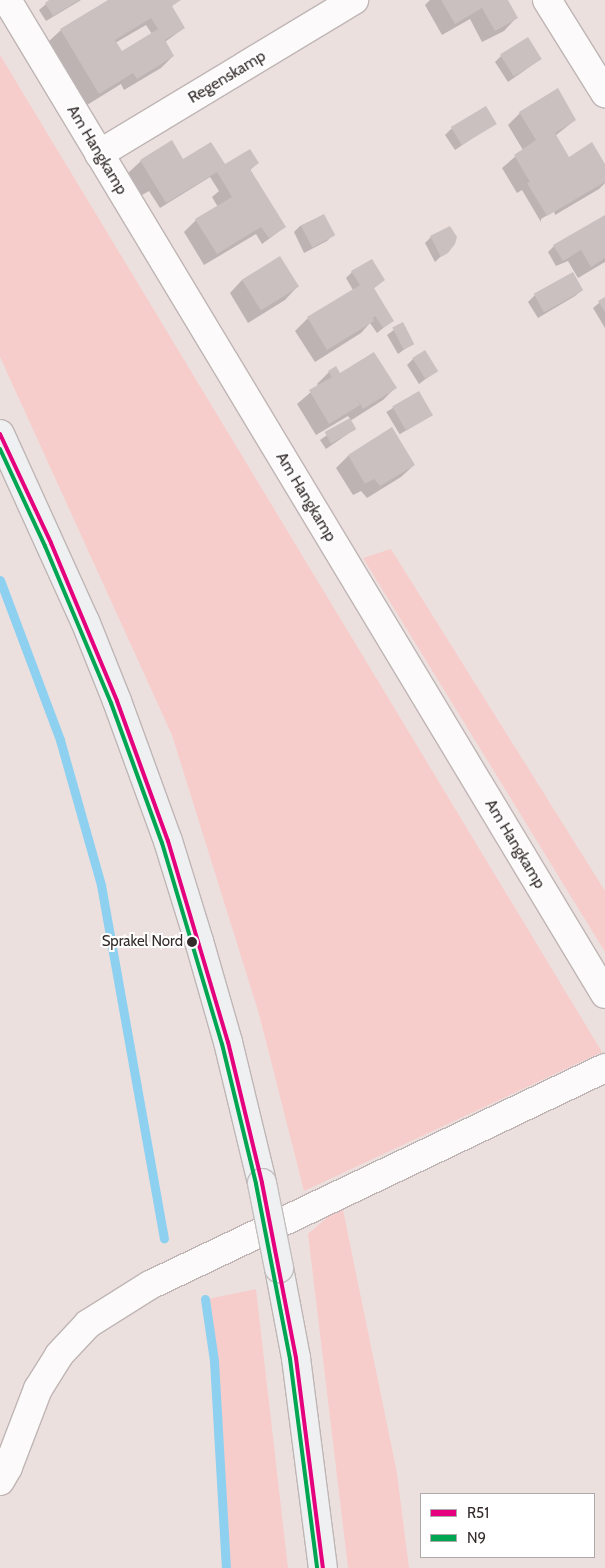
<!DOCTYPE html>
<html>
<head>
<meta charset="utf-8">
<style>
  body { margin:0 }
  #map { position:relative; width:605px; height:1568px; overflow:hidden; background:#ece0df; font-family:Cabin,sans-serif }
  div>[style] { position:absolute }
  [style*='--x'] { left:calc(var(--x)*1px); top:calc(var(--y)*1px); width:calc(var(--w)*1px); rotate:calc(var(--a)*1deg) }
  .green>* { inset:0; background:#f6cdcb }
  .shadow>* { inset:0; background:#0003; transform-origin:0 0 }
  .stream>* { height:9px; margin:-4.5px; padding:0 4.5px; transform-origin:4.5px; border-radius:4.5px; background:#8ed0f0 }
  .building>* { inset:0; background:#c9c0bf; transform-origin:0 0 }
  .roads { filter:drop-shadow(1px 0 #bfb5b5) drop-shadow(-1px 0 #bfb5b5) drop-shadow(0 1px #bfb5b5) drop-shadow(0 -1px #bfb5b5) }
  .minor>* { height:28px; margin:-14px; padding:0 14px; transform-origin:14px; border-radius:14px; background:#fcfafa }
  .major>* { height:28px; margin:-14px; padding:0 14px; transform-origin:14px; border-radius:14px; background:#eef0f2 }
  .bridges { filter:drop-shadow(1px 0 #c4bebe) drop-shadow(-1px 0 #c4bebe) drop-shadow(0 1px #c4bebe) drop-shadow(0 -1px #c4bebe) }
  .major-bridge>* { height:28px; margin:-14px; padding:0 14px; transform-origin:14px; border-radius:14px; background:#eef0f2 }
  .bus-1>* { height:4px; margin:-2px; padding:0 2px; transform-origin:2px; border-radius:2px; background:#e5007d }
  .bus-2>* { height:4px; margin:-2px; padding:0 2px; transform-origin:2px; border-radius:2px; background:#00a651 }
  .dots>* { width:14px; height:14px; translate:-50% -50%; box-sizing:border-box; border:2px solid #fff; border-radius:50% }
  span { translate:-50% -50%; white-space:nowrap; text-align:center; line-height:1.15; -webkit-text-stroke:4px #fff; paint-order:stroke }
  .bus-label { font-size:15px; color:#342b2b }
  .right { translate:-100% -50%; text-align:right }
  .street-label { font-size:16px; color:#342b2b }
  .legend { position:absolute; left:420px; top:1493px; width:175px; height:65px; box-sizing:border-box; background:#fff; border:1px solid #aeaaaa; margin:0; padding:6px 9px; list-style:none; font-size:15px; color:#342b2b }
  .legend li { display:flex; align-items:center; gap:10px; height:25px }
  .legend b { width:25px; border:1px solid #aeaaaa }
</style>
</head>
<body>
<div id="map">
  <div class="green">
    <div style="clip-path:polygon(0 55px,602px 1052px,304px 1191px,259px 1014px,172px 735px,0 357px)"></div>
    <div style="clip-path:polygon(391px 549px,605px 891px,605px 952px,363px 558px)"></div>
    <div style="clip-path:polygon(342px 1205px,397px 1473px,409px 1568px,348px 1568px,308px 1234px)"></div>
    <div style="clip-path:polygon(256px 1289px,288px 1568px,228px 1568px,208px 1299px)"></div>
  </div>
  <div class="shadow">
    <div style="clip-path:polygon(51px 0,81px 0,46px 21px,39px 10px)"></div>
    <div style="clip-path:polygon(evenodd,111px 0,178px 0,171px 7px,184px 28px,165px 42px,173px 56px,161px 68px,124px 90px,121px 84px,87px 105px,48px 42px,61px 30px,111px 0,146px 25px,152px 34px,121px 53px,115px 43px,146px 25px)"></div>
    <div style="clip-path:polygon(430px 0,506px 0,516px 18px,504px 31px,482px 42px,470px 19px,442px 35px,425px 5px)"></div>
    <div style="clip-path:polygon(501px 56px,541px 59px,508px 82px,495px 62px)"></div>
    <div style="clip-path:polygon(520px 113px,575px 120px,555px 136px,569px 158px,605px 166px,605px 183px,599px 189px,555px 215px,554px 211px,541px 219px,541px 222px,522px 190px,517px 193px,502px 168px,523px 150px,508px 125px)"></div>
    <div style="clip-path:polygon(495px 123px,455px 150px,445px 135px,451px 129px)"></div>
    <div style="clip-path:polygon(141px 161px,183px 161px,224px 166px,258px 163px,250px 170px,285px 227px,262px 244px,256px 234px,204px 265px,184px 232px,196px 220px,218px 207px,212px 197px,219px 191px,210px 177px,160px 208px,149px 191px,142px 195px,128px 173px)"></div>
    <div style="clip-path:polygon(323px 215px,333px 235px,327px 241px,304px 253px,294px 232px,300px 226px)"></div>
    <div style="clip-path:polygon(605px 216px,605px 262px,578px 278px,568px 261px,556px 266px,548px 252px,554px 246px)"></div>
    <div style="clip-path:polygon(431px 237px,454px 244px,435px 262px,425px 243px)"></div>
    <div style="clip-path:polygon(352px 272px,384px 280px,373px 289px,392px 321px,377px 333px,370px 323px,361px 333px,315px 362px,295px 331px,308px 318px,353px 290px,346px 278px)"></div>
    <div style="clip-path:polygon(572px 274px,582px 290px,575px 296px,538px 318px,528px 302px,534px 296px)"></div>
    <div style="clip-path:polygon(242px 280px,297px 287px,285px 300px,248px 323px,230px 293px)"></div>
    <div style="clip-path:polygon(605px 298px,605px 328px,593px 308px)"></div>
    <div style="clip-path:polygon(402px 324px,413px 343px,398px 354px,387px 335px)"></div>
    <div style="clip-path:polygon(413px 359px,436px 371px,419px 384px,407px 365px)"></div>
    <div style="clip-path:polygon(329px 372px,395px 388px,383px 400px,350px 421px,355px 429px,326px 449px,320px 440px,350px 419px,348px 416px,316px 435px,297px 404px,318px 386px,317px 384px)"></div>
    <div style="left:418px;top:393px;width:26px;height:37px;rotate:59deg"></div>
    <div style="clip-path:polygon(392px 429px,414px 465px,401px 477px,367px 498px,361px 491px,353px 495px,336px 468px,348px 456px)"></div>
  </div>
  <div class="stream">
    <div style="--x:0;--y:580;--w:171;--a:69.4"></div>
    <div style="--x:60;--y:740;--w:151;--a:74.2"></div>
    <div style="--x:101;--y:885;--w:359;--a:79.9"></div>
    <div style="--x:205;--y:1299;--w:63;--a:81.7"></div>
    <div style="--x:214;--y:1361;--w:207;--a:86.7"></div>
  </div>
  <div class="building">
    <div style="clip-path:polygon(49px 0,79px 0,53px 16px,45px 3px)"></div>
    <div style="clip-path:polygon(evenodd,108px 0,181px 0,172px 6px,185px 28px,165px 40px,174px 56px,137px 79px,133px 73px,99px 94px,60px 29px,108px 0,151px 18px,158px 29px,122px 51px,115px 40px,151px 18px)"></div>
    <div style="clip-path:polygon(441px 0,508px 0,518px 18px,495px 31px,482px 8px,455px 24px)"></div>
    <div style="left:528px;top:37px;width:26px;height:33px;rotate:58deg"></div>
    <div style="clip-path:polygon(558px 88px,576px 120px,555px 133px,569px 157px,592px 142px,605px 164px,605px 182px,547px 216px,527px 183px,530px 182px,514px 155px,536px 140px,519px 112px)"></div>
    <div style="left:486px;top:106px;width:21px;height:41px;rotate:59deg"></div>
    <div style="clip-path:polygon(172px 140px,183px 159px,211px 142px,225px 164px,250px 149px,259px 163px,250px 169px,286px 227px,269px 238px,261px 227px,217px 254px,195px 219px,232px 197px,217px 172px,166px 203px,140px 160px)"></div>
    <div style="left:324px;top:214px;width:24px;height:26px;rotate:62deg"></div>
    <div style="clip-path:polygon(605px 215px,605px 258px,591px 267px,581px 250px,563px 261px,553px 245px)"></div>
    <div style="clip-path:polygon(450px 226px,457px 237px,455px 244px,448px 253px,441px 257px,430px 236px)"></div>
    <div style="left:280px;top:256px;width:36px;height:45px;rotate:58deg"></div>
    <div style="clip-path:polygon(372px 259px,385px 280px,374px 288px,394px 321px,383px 328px,375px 316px,373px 318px,374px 321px,327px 350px,307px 317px,360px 285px,351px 271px)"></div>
    <div style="left:573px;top:272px;width:21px;height:45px;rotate:61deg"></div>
    <div style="clip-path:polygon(605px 297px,605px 312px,598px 301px)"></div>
    <div style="left:403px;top:322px;width:25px;height:12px;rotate:63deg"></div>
    <div style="left:425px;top:350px;width:25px;height:15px;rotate:58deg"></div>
    <div style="clip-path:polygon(374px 352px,397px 388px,363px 409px,356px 397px,360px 405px,329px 424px,309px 390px,332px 377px,328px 371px,336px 366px,340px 373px)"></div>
    <div style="left:419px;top:391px;width:28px;height:31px;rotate:60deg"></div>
    <div style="left:350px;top:418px;width:13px;height:29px;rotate:61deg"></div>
    <div style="clip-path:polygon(392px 427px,415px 465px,380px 486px,374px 479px,365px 484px,348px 455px)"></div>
  </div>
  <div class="roads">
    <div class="minor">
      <div style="--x:7;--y:0;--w:1160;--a:58.97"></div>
      <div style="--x:547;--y:0;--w:110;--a:58.1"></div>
      <div style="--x:99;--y:154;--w:298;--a:-31.1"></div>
      <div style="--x:0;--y:1481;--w:16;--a:-60"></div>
      <div style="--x:8;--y:1467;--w:84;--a:-69"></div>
      <div style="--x:38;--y:1389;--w:40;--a:-58"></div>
      <div style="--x:59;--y:1355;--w:42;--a:-46.9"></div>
      <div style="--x:88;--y:1324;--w:73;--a:-32.2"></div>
      <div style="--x:150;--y:1285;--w:504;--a:-25.5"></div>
    </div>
    <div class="major">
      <div style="--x:0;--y:434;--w:205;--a:65.6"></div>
      <div style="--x:85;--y:621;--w:86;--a:68.2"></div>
      <div style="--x:117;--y:701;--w:149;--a:70"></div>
      <div style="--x:168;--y:841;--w:105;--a:72.8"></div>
      <div style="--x:199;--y:941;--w:105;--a:74"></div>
      <div style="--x:228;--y:1042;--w:145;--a:76.4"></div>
      <div style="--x:279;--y:1268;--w:92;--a:79.3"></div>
      <div style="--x:296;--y:1358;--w:212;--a:82.7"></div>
    </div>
  </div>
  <div class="bridges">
    <div class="major-bridge">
      <div style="--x:262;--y:1183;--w:87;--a:78.7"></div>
    </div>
  </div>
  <div class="bus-1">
    <div style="--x:0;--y:434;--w:120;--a:64.9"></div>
    <div style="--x:51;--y:543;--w:171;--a:67.3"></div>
    <div style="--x:117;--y:701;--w:149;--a:70"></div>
    <div style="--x:168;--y:841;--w:210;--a:73.4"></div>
    <div style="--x:228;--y:1042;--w:145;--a:76.4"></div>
    <div style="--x:262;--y:1183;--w:178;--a:79"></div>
    <div style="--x:296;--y:1358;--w:212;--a:82.7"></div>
  </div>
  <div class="bus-2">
    <div style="--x:0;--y:449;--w:107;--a:65.1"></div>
    <div style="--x:45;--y:546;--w:170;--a:67.2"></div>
    <div style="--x:111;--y:703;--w:149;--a:70"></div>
    <div style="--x:162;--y:843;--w:210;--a:73.4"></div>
    <div style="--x:222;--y:1044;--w:144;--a:76.3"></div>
    <div style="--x:256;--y:1184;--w:178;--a:79"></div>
    <div style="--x:290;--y:1359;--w:211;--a:82.6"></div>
  </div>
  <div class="dots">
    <div style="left:192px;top:942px;background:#342b2b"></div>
  </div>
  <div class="bus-label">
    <span class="right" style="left:183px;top:942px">Sprakel Nord</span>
  </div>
  <div class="street-label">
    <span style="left:227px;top:77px;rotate:-31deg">Regenskamp</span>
    <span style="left:97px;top:150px;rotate:59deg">Am Hangkamp</span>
    <span style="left:306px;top:497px;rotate:59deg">Am Hangkamp</span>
    <span style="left:515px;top:844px;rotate:59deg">Am Hangkamp</span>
  </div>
  <ul class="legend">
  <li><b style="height:6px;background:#e5007d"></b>R51</li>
  <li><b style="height:6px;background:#00a651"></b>N9</li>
  </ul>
</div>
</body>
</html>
